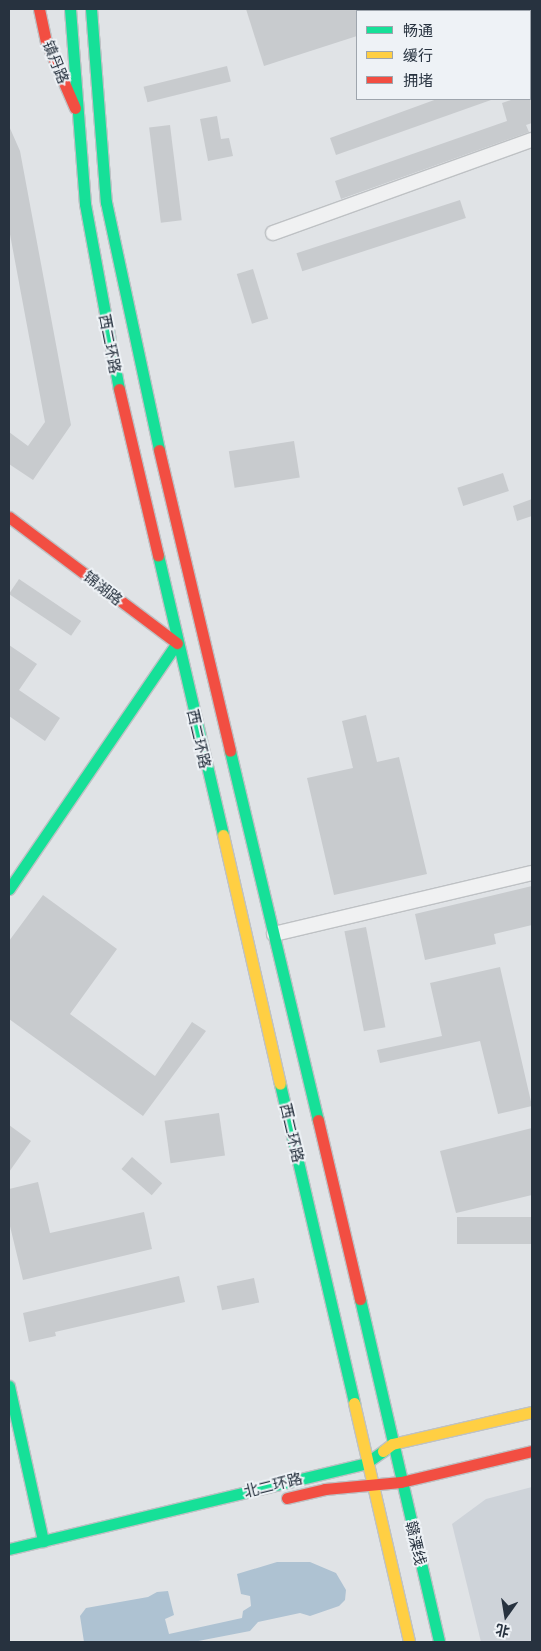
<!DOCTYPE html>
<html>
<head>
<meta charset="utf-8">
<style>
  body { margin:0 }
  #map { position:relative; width:541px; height:1651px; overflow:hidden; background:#e0e3e6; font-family:Mulish,"Noto Sans SC",sans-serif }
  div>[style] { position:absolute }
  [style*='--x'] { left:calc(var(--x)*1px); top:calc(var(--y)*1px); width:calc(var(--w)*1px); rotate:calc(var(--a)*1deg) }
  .built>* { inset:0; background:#ced3d9 }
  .water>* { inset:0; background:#aec2d2 }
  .building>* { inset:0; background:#c8cbce; transform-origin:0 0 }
  .roads { filter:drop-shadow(1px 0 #bec1c4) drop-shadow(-1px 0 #bec1c4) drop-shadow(0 1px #bec1c4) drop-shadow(0 -1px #bec1c4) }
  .street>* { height:14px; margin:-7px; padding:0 7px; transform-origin:7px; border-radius:7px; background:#f0f1f2 }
  .fast>* { height:11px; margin:-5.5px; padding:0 5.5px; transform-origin:5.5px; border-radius:5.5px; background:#16e098 }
  .slow>* { height:11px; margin:-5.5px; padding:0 5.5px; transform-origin:5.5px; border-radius:5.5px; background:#ffcf43 }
  .jam>* { height:11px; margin:-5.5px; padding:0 5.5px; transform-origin:5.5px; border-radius:5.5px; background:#f24e42 }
  span { translate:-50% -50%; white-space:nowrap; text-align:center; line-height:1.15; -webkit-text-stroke:4px #eef2f6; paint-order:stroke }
  .street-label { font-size:15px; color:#27323f }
  .frame { position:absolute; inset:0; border:10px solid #27323f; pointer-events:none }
  .legend { position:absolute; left:356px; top:10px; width:175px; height:90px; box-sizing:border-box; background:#eef2f6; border:1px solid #9ea5ad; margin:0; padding:6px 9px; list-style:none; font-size:15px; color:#27323f }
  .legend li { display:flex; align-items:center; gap:10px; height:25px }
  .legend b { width:25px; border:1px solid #9ea5ad }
  .north { position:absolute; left:481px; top:1591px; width:50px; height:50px; -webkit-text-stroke:4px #eef2f6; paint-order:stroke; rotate:193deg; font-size:14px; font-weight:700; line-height:20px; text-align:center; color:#27323f }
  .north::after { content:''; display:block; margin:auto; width:18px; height:22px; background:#27323f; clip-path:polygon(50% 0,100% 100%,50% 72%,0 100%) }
</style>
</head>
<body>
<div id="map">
  <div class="built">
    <div style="clip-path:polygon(532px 1487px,532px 1642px,481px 1642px,452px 1524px,486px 1499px)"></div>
  </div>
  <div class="water">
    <div style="clip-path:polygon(277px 1562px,310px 1562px,336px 1573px,346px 1590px,345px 1600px,339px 1606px,310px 1616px,300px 1613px,258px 1622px,250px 1631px,193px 1642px,84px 1642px,80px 1616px,86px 1608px,148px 1597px,157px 1592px,168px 1591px,174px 1615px,165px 1619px,169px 1634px,242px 1618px,243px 1611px,251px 1606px,250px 1596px,241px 1594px,237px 1574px)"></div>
  </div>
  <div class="building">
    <div style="clip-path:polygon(246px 9px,357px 9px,357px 36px,264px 66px)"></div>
    <div style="left:227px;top:66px;width:16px;height:86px;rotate:76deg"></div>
    <div style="clip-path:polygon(437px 99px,491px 100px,336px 155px,330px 138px)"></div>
    <div style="clip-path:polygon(514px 99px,532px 99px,532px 123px,526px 125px,529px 132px,341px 199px,335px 181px,507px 121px,502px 103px)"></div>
    <div style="clip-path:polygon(217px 116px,221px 139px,229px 138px,233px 156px,208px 161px,200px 119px)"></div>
    <div style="left:170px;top:125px;width:96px;height:21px;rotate:83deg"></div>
    <div style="clip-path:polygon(9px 126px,20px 151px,71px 425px,33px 480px,9px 464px,9px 432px,28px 446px,45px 422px,9px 229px)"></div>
    <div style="left:460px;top:200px;width:19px;height:172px;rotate:72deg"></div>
    <div style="left:253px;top:269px;width:52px;height:17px;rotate:73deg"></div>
    <div style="left:294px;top:441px;width:37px;height:66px;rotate:81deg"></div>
    <div style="left:503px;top:473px;width:19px;height:48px;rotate:72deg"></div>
    <div style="clip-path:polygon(532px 499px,532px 516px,517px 521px,513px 506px)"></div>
    <div style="left:19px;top:579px;width:75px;height:18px;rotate:34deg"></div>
    <div style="clip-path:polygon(9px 645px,37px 664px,19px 690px,60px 718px,45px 741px,9px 716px)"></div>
    <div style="clip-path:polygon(366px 715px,377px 762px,399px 757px,427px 874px,334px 895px,307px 778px,353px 768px,342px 721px)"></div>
    <div style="clip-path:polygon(532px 886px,532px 925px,494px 934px,496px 944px,425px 960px,415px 914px)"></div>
    <div style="clip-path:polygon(43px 895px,117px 949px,70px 1014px,155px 1076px,192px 1022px,206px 1031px,143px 1116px,9px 1019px,9px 941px)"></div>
    <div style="left:366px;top:927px;width:102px;height:22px;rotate:79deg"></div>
    <div style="clip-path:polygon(500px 967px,532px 1106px,498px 1114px,480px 1041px,380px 1063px,377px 1050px,442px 1036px,430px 983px)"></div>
    <div style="left:219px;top:1113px;width:43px;height:55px;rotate:82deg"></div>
    <div style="clip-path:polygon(9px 1125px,31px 1141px,9px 1172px)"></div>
    <div style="clip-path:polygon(532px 1128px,532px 1195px,456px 1213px,440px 1151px)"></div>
    <div style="left:132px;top:1157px;width:40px;height:16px;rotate:41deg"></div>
    <div style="clip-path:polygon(38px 1182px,50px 1233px,144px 1212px,152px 1249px,23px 1280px,9px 1222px,9px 1189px)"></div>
    <div style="left:532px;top:1217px;width:27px;height:75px;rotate:90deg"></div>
    <div style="clip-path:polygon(179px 1276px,185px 1302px,55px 1332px,56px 1336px,29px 1342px,23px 1313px)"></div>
    <div style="left:254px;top:1278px;width:25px;height:38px;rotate:78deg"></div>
  </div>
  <div class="roads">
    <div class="street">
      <div style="--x:273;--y:233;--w:275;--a:-19.8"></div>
      <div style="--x:274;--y:934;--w:265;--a:-13.3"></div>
    </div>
    <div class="fast">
      <div style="--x:70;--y:9;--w:196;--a:85.6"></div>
      <div style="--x:85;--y:204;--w:188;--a:79.6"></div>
      <div style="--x:91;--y:9;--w:194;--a:85.6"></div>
      <div style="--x:106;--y:202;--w:254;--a:77.9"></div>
      <div style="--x:158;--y:555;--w:287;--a:76.9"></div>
      <div style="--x:230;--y:751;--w:379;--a:76.6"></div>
      <div style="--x:9;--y:889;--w:298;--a:-55.7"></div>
      <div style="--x:280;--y:1084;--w:327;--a:76.9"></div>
      <div style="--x:360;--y:1299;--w:352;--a:77"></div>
      <div style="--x:9;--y:1386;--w:159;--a:77.6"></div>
      <div style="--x:9;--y:1549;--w:367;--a:-13.5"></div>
      <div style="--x:366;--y:1463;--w:21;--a:-35"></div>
    </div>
    <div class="slow">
      <div style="--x:223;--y:835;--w:255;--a:77.1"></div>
      <div style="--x:354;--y:1403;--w:245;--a:77"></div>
      <div style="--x:383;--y:1451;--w:11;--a:-38"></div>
      <div style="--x:392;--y:1444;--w:144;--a:-12.9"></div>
    </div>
    <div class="jam">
      <div style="--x:39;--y:9;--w:33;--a:78"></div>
      <div style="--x:46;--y:41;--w:73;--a:66.6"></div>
      <div style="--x:119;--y:389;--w:171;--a:76.8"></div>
      <div style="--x:159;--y:450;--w:309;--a:76.7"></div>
      <div style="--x:9;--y:517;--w:210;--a:36.9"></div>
      <div style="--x:318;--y:1120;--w:184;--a:76.8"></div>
      <div style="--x:287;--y:1498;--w:39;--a:-13"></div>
      <div style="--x:325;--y:1489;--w:76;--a:-5.3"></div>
      <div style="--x:401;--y:1482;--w:135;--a:-13.3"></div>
    </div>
  </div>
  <div class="street-label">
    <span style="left:56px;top:62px;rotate:68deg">镇丹路</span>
    <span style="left:110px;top:344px;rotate:79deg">西二环路</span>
    <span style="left:103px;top:588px;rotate:38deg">锦湖路</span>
    <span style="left:199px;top:739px;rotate:77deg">西二环路</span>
    <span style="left:292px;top:1133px;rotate:77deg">西二环路</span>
    <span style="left:273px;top:1485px;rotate:-14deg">北二环路</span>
    <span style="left:416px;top:1543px;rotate:77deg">赣溧线</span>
  </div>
  <div class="frame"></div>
  <ul class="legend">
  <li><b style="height:6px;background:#16e098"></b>畅通</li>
  <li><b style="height:6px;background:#ffcf43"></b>缓行</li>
  <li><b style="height:6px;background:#f24e42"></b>拥堵</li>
  </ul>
  <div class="north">北</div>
</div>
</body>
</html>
